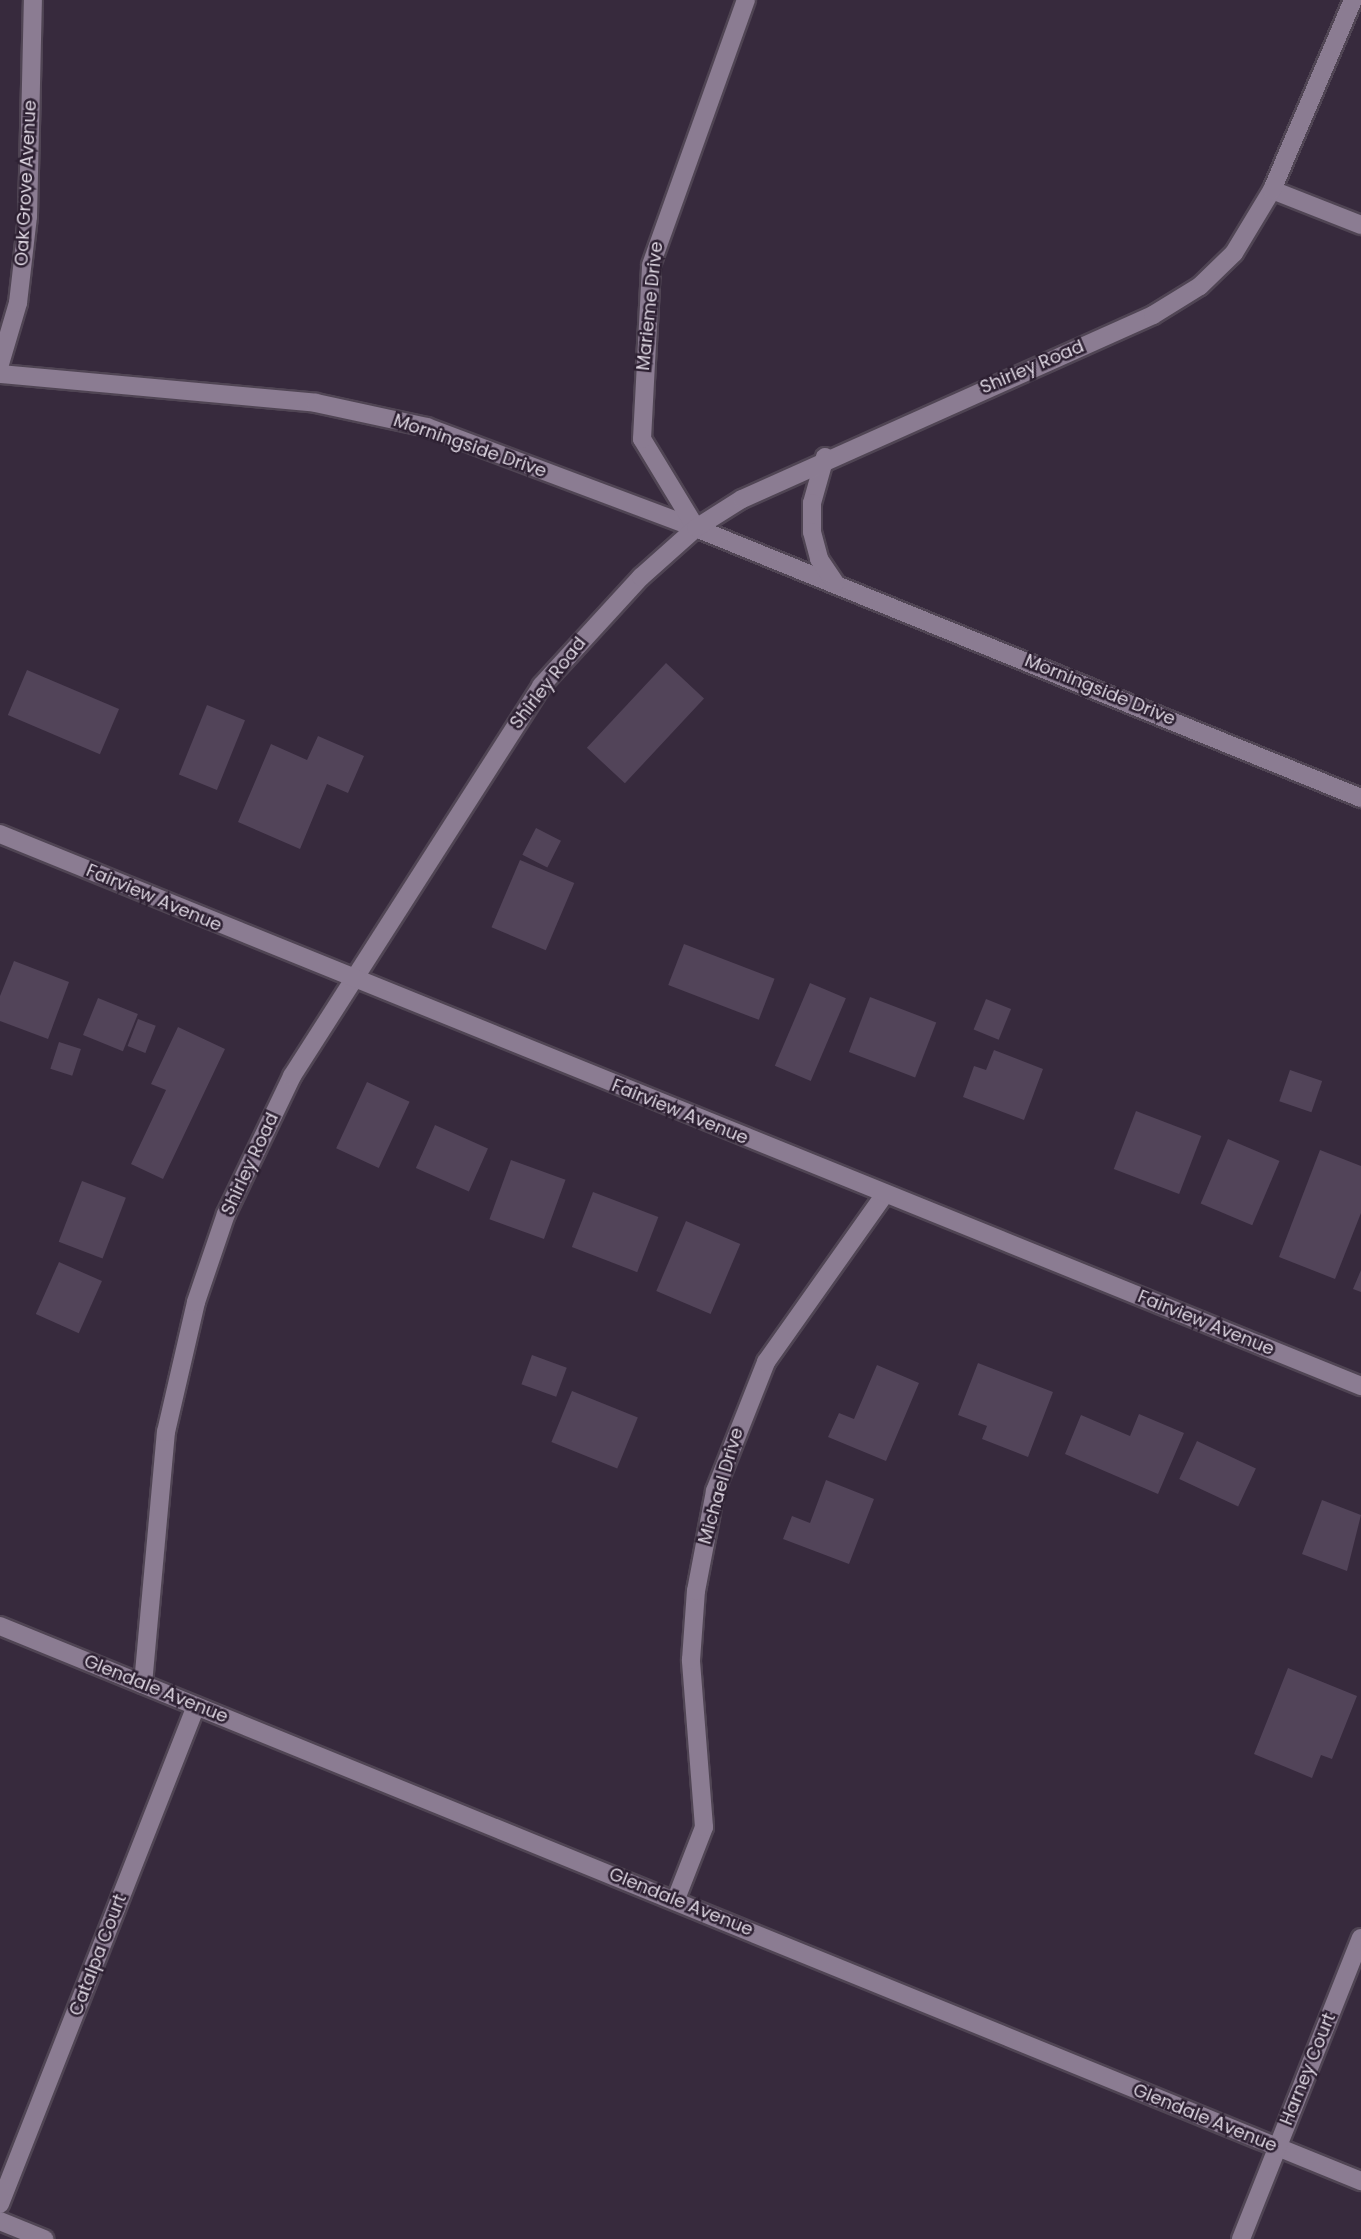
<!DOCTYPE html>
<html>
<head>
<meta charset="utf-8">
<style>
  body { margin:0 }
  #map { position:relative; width:1361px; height:2239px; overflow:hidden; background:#372a3d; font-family:Poppins,sans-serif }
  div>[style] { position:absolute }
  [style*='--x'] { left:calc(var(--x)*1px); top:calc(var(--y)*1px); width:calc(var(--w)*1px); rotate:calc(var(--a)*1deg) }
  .building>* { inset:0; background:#524459; transform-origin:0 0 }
  .roads { filter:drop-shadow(2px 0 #504554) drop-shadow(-2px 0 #504554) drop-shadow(0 2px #504554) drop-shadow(0 -2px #504554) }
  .street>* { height:18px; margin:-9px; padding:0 9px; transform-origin:9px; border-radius:9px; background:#8b7c92 }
  .secondary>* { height:18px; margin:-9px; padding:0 9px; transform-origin:9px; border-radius:9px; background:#8b7c92 }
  span { translate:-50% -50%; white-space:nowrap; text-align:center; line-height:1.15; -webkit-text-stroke:5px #2d2032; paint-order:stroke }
  .street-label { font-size:18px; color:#ddd5e1 }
</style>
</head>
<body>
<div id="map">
  <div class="building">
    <div style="left:666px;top:663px;width:52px;height:116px;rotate:43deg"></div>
    <div style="left:27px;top:670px;width:100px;height:49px;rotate:23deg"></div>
    <div style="left:207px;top:705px;width:41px;height:75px;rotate:22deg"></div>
    <div style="clip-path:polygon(318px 736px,364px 756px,348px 793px,327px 784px,300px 849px,238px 822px,271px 744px,307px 760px)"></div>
    <div style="left:536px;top:828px;width:28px;height:30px;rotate:27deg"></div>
    <div style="left:520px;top:860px;width:59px;height:73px;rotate:23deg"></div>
    <div style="left:684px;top:944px;width:97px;height:44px;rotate:21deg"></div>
    <div style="clip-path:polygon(14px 961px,69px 982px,48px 1039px,0 1021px,0 996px)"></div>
    <div style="left:810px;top:983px;width:39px;height:90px;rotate:23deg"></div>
    <div style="left:870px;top:997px;width:71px;height:59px;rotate:21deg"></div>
    <div style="left:98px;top:998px;width:43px;height:40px;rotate:22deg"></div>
    <div style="left:986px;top:999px;width:27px;height:33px;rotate:22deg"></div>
    <div style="left:138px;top:1019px;width:19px;height:29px;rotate:21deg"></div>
    <div style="clip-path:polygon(178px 1027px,225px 1049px,163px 1179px,131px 1164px,166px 1090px,151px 1084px)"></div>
    <div style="left:59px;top:1042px;width:23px;height:28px;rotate:18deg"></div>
    <div style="clip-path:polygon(994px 1050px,1043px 1069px,1024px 1120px,963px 1097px,974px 1066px,986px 1070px)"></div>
    <div style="left:1290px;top:1070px;width:34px;height:33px;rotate:19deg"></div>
    <div style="left:367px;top:1082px;width:47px;height:73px;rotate:25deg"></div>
    <div style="left:1136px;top:1111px;width:70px;height:62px;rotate:21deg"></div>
    <div style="left:435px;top:1125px;width:58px;height:47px;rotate:24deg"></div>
    <div style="left:1228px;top:1139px;width:56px;height:70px;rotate:23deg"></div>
    <div style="clip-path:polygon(1320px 1150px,1361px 1166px,1361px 1213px,1335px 1279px,1279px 1257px)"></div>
    <div style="left:511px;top:1160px;width:58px;height:63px;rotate:20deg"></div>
    <div style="left:82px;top:1181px;width:47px;height:65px;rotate:21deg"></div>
    <div style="left:593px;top:1192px;width:70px;height:59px;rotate:21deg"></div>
    <div style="left:686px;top:1221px;width:59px;height:76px;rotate:23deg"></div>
    <div style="left:59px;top:1262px;width:47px;height:57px;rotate:24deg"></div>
    <div style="clip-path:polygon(1361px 1270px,1361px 1292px,1353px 1289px)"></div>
    <div style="left:532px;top:1355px;width:37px;height:31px;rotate:20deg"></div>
    <div style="clip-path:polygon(978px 1363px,1053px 1392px,1028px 1457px,982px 1439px,987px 1426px,958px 1415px)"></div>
    <div style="clip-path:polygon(877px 1365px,919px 1383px,886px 1461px,828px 1437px,839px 1413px,854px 1419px)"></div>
    <div style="left:572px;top:1391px;width:71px;height:55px;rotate:22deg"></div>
    <div style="clip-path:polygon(1139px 1414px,1184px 1433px,1158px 1494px,1065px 1454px,1081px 1415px,1130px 1436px)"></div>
    <div style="left:1197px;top:1441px;width:65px;height:42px;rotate:25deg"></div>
    <div style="clip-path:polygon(826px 1480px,874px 1499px,849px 1564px,783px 1539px,792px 1516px,810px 1523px)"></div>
    <div style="clip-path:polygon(1322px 1500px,1361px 1515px,1347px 1571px,1302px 1554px)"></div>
    <div style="clip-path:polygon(1288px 1668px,1357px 1696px,1332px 1759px,1321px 1755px,1312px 1778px,1254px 1754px)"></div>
  </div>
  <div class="roads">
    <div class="street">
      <div style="--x:1272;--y:190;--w:96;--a:21.5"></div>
      <div style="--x:0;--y:364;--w:64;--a:-73.6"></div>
      <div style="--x:18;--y:303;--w:88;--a:-83.4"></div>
      <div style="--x:28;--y:216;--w:216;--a:-88.7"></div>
      <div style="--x:0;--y:374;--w:317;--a:5.2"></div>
      <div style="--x:316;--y:403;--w:114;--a:12.2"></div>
      <div style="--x:427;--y:427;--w:287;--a:20.6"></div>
      <div style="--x:696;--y:528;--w:718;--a:22.1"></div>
      <div style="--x:825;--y:457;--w:48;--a:105.8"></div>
      <div style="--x:812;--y:503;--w:29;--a:90"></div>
      <div style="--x:812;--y:532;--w:28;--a:75"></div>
      <div style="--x:819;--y:559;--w:29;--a:56"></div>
      <div style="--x:696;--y:528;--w:104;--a:-121.2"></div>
      <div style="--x:642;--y:439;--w:174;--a:-87"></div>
      <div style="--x:651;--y:265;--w:282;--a:-70.3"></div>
      <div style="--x:0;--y:1626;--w:1470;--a:22.19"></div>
      <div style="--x:143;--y:1684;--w:253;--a:-84.8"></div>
      <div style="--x:166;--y:1432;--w:133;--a:-77"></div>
      <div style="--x:196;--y:1302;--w:93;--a:-71.2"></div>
      <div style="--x:226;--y:1214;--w:153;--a:-64.4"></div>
      <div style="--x:292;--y:1076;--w:463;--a:-57.4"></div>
      <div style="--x:541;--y:686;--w:148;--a:-47.5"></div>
      <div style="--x:641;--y:577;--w:74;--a:-41.7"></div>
      <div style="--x:696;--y:528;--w:54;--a:-32.2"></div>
      <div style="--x:742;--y:499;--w:450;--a:-24.1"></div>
      <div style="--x:1153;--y:315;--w:55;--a:-31.7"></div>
      <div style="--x:1200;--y:286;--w:47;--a:-44.1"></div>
      <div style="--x:1234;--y:253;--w:74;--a:-58.9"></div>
      <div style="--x:1272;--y:190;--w:207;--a:-66.9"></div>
      <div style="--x:676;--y:1899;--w:77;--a:-68.7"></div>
      <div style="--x:704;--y:1827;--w:168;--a:-94.5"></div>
      <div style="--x:691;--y:1660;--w:69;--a:-85.9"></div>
      <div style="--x:696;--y:1591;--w:102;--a:-79.2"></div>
      <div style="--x:715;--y:1491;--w:139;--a:-68.4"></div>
      <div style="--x:766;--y:1362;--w:206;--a:-54.7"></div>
      <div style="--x:0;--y:2204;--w:535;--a:-68.52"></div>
      <div style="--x:0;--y:2221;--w:48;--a:22.2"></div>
      <div style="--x:1241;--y:2239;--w:324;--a:-68.3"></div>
    </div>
    <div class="secondary">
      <div style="--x:0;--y:834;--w:1469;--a:22.08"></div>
    </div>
  </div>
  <div class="street-label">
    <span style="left:26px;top:183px;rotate:-87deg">Oak Grove Avenue</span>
    <span style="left:650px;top:306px;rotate:-84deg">Marieme Drive</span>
    <span style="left:1032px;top:367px;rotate:-23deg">Shirley Road</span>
    <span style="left:470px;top:446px;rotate:19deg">Morningside Drive</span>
    <span style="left:548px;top:683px;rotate:-52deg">Shirley Road</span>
    <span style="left:1100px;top:690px;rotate:22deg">Morningside Drive</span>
    <span style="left:154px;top:898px;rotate:23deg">Fairview Avenue</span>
    <span style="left:680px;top:1112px;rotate:22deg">Fairview Avenue</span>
    <span style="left:250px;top:1164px;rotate:-65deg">Shirley Road</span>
    <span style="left:1206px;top:1323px;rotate:22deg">Fairview Avenue</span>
    <span style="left:721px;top:1486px;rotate:-74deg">Michael Drive</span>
    <span style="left:156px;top:1689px;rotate:22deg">Glendale Avenue</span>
    <span style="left:681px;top:1902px;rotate:22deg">Glendale Avenue</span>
    <span style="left:98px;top:1955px;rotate:-69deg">Catalpa Court</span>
    <span style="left:1308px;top:2069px;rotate:-68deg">Harney Court</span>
    <span style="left:1205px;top:2118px;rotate:22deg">Glendale Avenue</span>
  </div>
</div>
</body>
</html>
